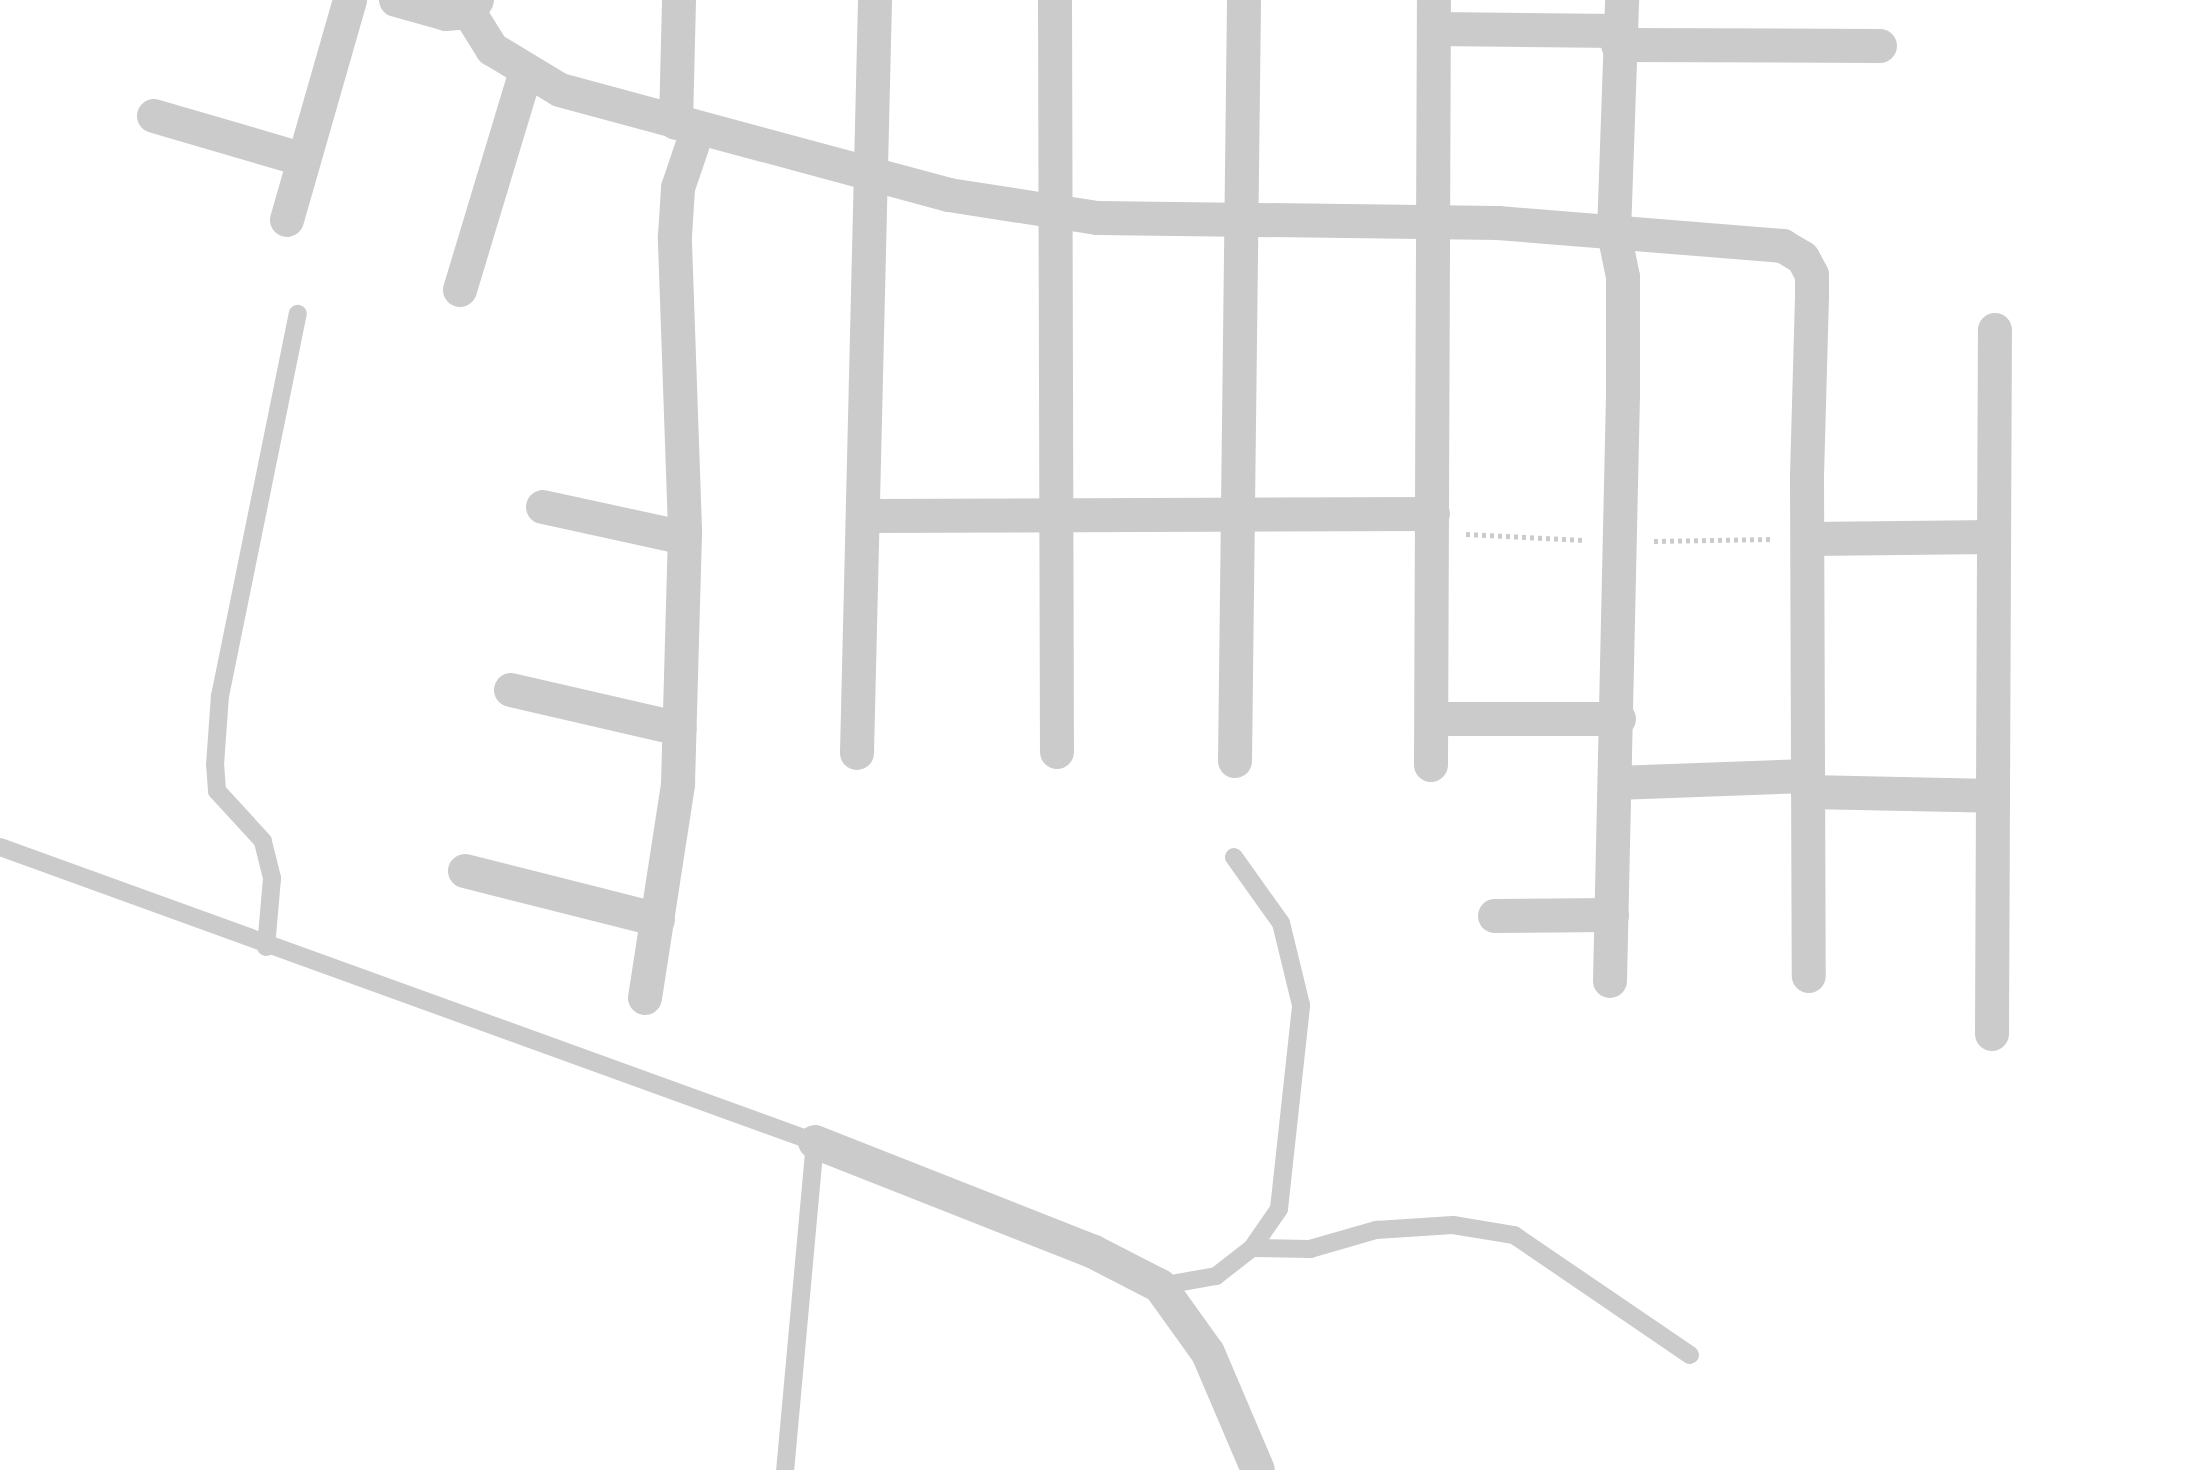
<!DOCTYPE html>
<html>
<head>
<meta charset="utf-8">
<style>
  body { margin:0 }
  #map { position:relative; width:2188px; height:1470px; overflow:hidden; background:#fff; font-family:Arial,sans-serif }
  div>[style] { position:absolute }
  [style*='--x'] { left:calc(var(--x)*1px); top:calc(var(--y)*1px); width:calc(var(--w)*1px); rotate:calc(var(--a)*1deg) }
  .path>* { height:5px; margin-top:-2.5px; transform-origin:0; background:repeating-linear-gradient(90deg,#cbcbcb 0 4px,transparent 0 8px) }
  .service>* { height:18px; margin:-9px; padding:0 9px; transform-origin:9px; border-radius:9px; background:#cbcbcb }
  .minor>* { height:34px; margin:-17px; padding:0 17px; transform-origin:17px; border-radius:17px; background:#cbcbcb }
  span { translate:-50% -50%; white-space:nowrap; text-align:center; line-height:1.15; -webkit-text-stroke:8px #fff; paint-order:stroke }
</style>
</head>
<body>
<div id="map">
  <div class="path">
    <div style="--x:1466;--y:534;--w:118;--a:2.9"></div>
    <div style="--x:1654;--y:541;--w:118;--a:-1"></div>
  </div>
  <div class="service">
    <div style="--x:0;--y:847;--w:867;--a:19.9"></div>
    <div style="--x:815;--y:1142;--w:329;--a:95.2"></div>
    <div style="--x:266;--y:947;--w:69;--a:-85"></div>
    <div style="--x:272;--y:878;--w:38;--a:-104"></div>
    <div style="--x:263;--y:841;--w:68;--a:-132.6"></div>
    <div style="--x:217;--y:791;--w:26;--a:-94"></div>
    <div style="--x:215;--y:765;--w:69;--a:-85.9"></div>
    <div style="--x:220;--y:696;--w:390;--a:-78.5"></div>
    <div style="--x:1252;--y:1248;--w:58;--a:1"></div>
    <div style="--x:1310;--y:1249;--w:69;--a:-16.1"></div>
    <div style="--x:1376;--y:1230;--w:77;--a:-3.7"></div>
    <div style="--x:1453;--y:1225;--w:62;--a:9.3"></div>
    <div style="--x:1514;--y:1235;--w:213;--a:34.3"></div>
    <div style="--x:1160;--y:1286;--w:57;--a:-10.1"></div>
    <div style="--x:1216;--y:1276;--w:46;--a:-37.9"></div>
    <div style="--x:1252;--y:1248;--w:47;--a:-55.3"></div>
    <div style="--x:1279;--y:1209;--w:205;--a:-83.8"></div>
    <div style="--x:1301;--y:1005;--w:84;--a:-103.7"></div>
    <div style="--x:1281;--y:923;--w:81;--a:-125.5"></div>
  </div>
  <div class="minor">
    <div style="--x:396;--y:0;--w:52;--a:15.6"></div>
    <div style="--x:446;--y:14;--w:23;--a:-5"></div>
    <div style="--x:469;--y:12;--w:14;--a:-56"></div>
    <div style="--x:1055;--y:0;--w:752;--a:89.85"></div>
    <div style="--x:469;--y:12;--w:44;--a:58.1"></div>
    <div style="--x:492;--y:49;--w:79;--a:31.1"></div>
    <div style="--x:560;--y:90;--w:403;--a:15.1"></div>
    <div style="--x:949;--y:195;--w:150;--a:8.8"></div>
    <div style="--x:1097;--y:218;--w:401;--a:0.7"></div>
    <div style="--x:1498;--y:223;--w:286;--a:4.6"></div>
    <div style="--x:1783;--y:246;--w:23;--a:31"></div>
    <div style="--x:1803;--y:258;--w:19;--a:62"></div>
    <div style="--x:1812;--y:275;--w:22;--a:90"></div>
    <div style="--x:1812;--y:297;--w:181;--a:91.6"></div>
    <div style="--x:1807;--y:478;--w:498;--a:89.8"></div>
    <div style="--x:1434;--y:29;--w:184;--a:0.6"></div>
    <div style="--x:1618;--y:45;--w:262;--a:0.2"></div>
    <div style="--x:154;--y:116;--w:156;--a:16.3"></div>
    <div style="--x:676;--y:123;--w:123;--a:-88.6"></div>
    <div style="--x:287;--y:220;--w:229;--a:-74"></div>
    <div style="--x:460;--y:290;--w:228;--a:-73.2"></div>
    <div style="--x:543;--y:507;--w:145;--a:12.3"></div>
    <div style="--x:865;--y:516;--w:568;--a:-0.2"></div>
    <div style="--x:1809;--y:539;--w:185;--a:-0.6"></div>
    <div style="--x:511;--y:690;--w:173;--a:13"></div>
    <div style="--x:1432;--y:719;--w:187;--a:0"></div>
    <div style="--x:857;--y:753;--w:753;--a:-88.63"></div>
    <div style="--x:1235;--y:761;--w:761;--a:-89.32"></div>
    <div style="--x:1431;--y:765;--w:765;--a:-89.78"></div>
    <div style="--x:1616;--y:783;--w:192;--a:-2.1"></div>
    <div style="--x:1808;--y:792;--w:185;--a:1.2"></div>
    <div style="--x:465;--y:871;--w:199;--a:14.2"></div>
    <div style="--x:1495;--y:916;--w:117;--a:-0.5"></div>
    <div style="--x:1610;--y:981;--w:587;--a:-88.73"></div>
    <div style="--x:1623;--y:394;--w:117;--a:-90"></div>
    <div style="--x:1623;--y:277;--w:45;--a:-101.6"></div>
    <div style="--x:1614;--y:233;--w:233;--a:-88"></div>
    <div style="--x:645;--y:998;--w:217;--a:-81.2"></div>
    <div style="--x:678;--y:784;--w:255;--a:-88.4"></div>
    <div style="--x:685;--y:529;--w:293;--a:-92"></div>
    <div style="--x:675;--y:236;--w:48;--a:-86.4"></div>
    <div style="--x:678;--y:188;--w:62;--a:-71.3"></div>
    <div style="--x:1992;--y:1034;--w:704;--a:-89.76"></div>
    <div style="--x:815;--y:1142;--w:300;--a:21.5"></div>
    <div style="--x:1094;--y:1252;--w:74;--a:27.3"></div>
    <div style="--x:1160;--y:1286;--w:82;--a:54.4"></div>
    <div style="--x:1208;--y:1353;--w:127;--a:66.9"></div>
  </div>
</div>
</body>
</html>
